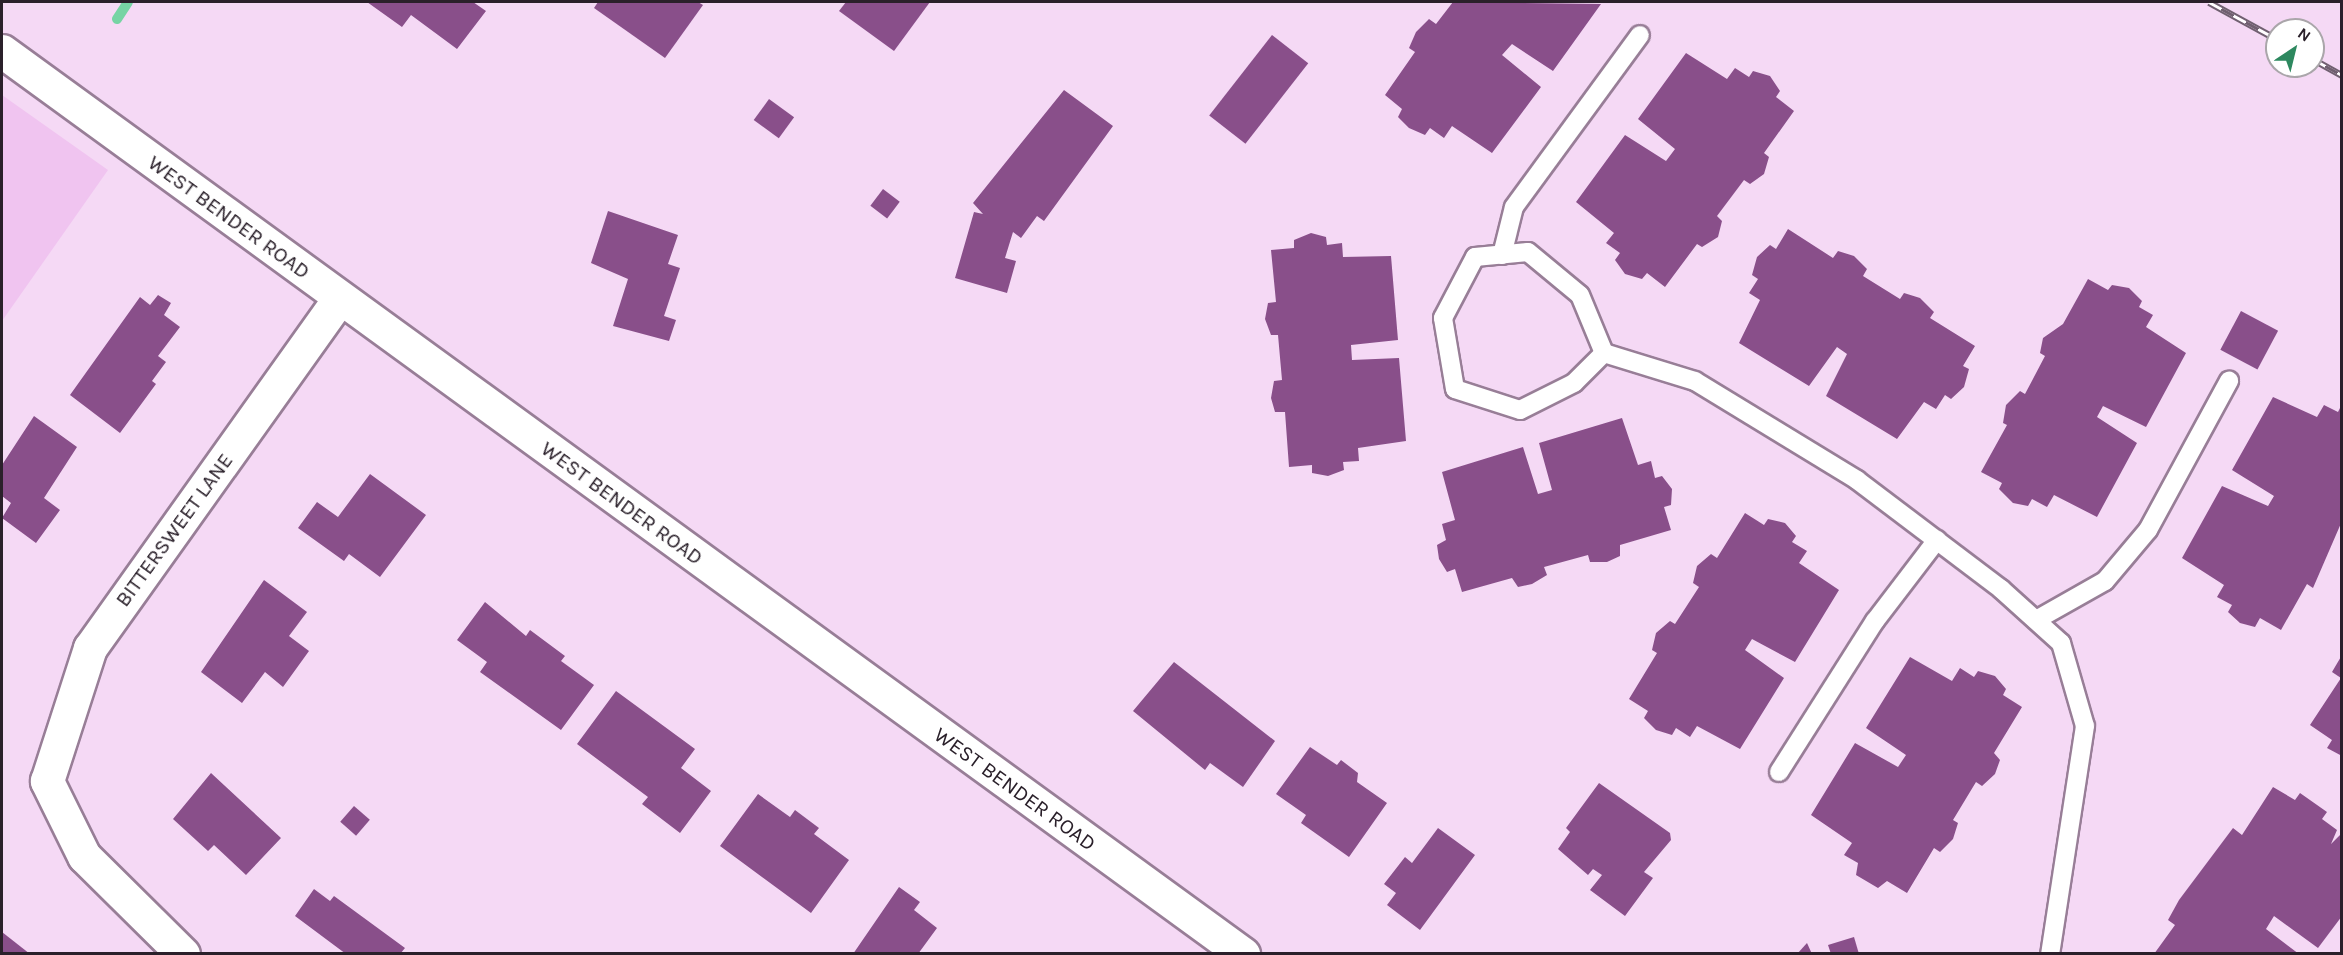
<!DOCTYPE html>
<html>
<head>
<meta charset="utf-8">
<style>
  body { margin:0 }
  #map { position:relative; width:2343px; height:955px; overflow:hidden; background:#f5d9f5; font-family:Karla,sans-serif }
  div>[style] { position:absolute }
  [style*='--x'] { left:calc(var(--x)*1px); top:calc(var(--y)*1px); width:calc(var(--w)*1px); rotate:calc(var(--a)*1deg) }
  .green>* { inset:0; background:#f0c4f0 }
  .stream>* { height:10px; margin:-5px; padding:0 5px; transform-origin:5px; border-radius:5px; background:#76d4a4 }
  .building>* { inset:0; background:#894f8a; transform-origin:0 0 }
  .roads { filter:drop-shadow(2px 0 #987e97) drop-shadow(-2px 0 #987e97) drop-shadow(0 2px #987e97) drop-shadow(0 -2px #987e97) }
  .lane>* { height:18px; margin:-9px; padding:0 9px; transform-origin:9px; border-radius:9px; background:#fff }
  .street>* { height:33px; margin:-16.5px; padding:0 16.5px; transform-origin:16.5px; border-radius:16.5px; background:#fff }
  .secondary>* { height:33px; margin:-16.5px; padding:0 16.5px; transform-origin:16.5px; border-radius:16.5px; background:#fff }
  .rail>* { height:7px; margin-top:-3.5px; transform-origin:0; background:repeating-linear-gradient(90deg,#fff 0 14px,#706070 0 28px); box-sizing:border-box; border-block:2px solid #706070 }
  span { translate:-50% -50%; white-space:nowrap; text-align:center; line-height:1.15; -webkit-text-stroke:6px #fff; paint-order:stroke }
  .street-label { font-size:21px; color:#2a202a }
  .frame { position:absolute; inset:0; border:3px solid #2a202a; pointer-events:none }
  .north { position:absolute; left:2265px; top:18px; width:60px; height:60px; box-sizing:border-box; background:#fff; border:2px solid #aaa6aa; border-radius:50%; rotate:35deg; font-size:16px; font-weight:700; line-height:24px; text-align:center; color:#2a202a }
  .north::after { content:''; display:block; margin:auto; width:21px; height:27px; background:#2d885f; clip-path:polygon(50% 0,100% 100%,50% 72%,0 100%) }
</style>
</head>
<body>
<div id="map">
  <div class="green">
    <div style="clip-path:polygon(2px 95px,108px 170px,2px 321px)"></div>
  </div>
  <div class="stream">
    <div style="--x:117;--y:19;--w:20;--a:-57"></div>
  </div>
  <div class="building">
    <div style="clip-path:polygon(367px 2px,473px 2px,486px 11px,457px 49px,411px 15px,402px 27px)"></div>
    <div style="clip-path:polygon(598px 2px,698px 2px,703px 5px,665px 58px,594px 8px)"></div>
    <div style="clip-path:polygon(846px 2px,930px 2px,894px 51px,839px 11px)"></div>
    <div style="clip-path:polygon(1453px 2px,1601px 4px,1553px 71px,1512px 44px,1502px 55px,1541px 87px,1492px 153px,1452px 126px,1444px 138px,1430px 128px,1425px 135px,1409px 128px,1398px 117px,1402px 109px,1385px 95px,1415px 52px,1409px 48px,1416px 32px,1429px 19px,1436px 24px)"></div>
    <div style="left:1272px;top:35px;width:46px;height:102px;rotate:38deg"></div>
    <div style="clip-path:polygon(1686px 53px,1727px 79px,1735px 68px,1749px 77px,1753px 71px,1770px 76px,1780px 91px,1776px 97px,1794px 111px,1764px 153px,1769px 157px,1764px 174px,1750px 184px,1744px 180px,1717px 216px,1722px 221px,1718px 237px,1702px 247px,1697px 244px,1665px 287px,1647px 273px,1642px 279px,1625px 274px,1615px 260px,1620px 253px,1606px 243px,1614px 233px,1576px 202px,1625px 135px,1666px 161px,1675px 149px,1638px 119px)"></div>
    <div style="clip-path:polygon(1064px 90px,1113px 126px,1044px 221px,1037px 216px,1021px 238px,1013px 232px,1005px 258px,1016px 261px,1007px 293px,955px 278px,974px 212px,983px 214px,973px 203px)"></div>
    <div style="left:769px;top:99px;width:31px;height:26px;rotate:36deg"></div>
    <div style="left:883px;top:189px;width:21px;height:21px;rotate:37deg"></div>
    <div style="clip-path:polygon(608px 211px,678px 235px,668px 264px,680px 268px,664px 316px,676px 320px,669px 341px,613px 326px,628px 279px,591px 263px)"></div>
    <div style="clip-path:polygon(1788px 229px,1833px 258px,1838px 251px,1854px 256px,1867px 269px,1863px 276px,1900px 299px,1904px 293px,1920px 298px,1934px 312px,1930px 318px,1975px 346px,1963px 366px,1969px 369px,1964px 387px,1951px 399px,1945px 395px,1936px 409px,1924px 402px,1897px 439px,1826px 396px,1847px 354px,1837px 347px,1809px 386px,1739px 343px,1760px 300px,1749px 293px,1758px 279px,1752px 275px,1757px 257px,1770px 245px,1776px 249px)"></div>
    <div style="clip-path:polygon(1311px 233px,1326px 237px,1327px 245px,1342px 243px,1343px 257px,1391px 256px,1398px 340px,1351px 345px,1352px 360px,1399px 358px,1406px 441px,1358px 448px,1359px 461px,1343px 462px,1344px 470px,1328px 476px,1312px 473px,1312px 465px,1289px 467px,1285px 412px,1275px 412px,1271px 398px,1274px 381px,1282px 380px,1278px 335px,1271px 335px,1265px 319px,1268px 303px,1276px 302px,1271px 250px,1294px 248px,1294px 240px)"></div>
    <div style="clip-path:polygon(2088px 279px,2108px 290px,2112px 285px,2129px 288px,2142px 301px,2139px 307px,2153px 315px,2146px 327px,2186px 353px,2146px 427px,2103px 406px,2097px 417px,2137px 443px,2097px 517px,2054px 495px,2047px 507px,2032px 499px,2028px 506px,2013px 503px,1999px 489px,2002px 483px,1981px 472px,2007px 425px,2003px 423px,2006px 405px,2020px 391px,2025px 394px,2045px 356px,2040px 353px,2043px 338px,2063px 324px)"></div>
    <div style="clip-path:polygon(158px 295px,171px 303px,164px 315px,180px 327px,158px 356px,166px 362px,152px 381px,156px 384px,120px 433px,70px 395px,140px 297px,150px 305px)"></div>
    <div style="left:2241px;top:311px;width:42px;height:44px;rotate:28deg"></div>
    <div style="clip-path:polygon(2273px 397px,2317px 417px,2324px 405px,2338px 412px,2342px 404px,2342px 521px,2313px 588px,2307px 584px,2281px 630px,2260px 618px,2255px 627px,2240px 623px,2228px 612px,2232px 605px,2217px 597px,2224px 585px,2182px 558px,2222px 486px,2268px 506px,2274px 496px,2232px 470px)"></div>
    <div style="clip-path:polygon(34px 416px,77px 447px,44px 498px,60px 510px,36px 543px,2px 518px,11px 503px,2px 496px,2px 465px)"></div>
    <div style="clip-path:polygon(1622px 418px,1638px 465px,1651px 461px,1655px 478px,1662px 476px,1672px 489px,1671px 505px,1664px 507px,1671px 530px,1620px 545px,1620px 556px,1607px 562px,1590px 562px,1588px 555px,1544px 567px,1547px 575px,1532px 584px,1518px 587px,1512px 578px,1462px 592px,1455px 569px,1447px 572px,1439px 559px,1437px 545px,1446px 540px,1442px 524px,1455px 520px,1442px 472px,1523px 447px,1538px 494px,1552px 490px,1539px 443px)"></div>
    <div style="clip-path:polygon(370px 474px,426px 515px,380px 577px,349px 554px,344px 561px,298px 528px,317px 502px,338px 517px)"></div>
    <div style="clip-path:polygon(1745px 513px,1764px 525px,1768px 519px,1785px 523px,1796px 536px,1792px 542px,1807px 551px,1799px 563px,1839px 590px,1795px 662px,1752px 639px,1745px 650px,1784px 678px,1740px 749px,1697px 726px,1690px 737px,1676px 728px,1672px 735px,1656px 730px,1644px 718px,1648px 711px,1629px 699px,1657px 653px,1652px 650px,1656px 633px,1670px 621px,1675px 624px,1699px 587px,1693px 583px,1697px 566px,1711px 554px,1717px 558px)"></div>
    <div style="clip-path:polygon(264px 580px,307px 612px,289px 636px,309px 651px,283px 687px,265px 672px,242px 703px,201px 672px)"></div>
    <div style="clip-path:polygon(485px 602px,526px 636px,530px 630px,565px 656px,561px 661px,594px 685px,561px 730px,480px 672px,487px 662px,457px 640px)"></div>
    <div style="clip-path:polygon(2342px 655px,2342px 756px,2327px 748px,2332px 740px,2310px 725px,2341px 678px,2332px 672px)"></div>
    <div style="clip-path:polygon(1910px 657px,1952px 681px,1960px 668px,1974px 677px,1978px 671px,1995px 676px,2006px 689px,2003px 695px,2022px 707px,1994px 753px,2000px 760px,1995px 774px,1982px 786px,1976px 782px,1953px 820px,1958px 823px,1953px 839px,1940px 852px,1934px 848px,1907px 893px,1887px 881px,1878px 888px,1856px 875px,1858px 863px,1844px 855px,1852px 843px,1811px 815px,1855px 743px,1898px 767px,1906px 755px,1866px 728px)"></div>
    <div style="clip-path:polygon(1174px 662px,1275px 741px,1243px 787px,1210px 763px,1205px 770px,1133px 711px)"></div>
    <div style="clip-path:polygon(616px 691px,695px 749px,681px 768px,711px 791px,680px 833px,642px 804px,648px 797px,577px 744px)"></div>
    <div style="clip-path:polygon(1310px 747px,1337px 765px,1341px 760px,1358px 773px,1357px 782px,1387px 803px,1349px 857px,1301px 823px,1306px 815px,1276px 794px)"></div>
    <div style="clip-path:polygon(211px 773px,281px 838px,246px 875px,214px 845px,208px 851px,173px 819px)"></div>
    <div style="clip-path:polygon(1599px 783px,1670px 833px,1671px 840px,1644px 872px,1653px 878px,1625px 916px,1590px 890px,1602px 875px,1593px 869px,1588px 875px,1558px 849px,1570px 832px,1566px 828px)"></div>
    <div style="clip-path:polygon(2273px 787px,2295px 800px,2300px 793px,2327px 812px,2322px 819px,2337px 830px,2331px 844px,2342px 833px,2342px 916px,2318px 948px,2274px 916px,2266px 929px,2299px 954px,2154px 954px,2175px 925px,2168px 920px,2179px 900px,2233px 828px,2242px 835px)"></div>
    <div style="clip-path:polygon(758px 794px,790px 817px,795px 810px,819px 828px,814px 834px,849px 860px,811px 913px,720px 846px)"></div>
    <div style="left:354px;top:806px;width:21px;height:21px;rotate:41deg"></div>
    <div style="clip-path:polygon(1438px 828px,1475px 855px,1420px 930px,1387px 905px,1396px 893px,1384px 884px,1405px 857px,1412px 863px)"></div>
    <div style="clip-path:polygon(899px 887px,920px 902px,914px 910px,937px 928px,918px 954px,853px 954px)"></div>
    <div style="clip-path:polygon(314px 889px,330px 901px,334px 896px,405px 948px,400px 954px,346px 954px,295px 916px)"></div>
    <div style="clip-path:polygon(2px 932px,30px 954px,2px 954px)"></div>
    <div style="clip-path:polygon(1854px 937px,1859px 954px,1831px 954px,1828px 945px)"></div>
    <div style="clip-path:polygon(1807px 943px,1812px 954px,1797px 954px)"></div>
  </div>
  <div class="roads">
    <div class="lane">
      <div style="--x:1528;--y:252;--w:67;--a:39.6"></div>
      <div style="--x:1580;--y:295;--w:63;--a:67.5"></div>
      <div style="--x:1604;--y:353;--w:42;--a:135"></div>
      <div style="--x:1574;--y:383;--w:60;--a:153.4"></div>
      <div style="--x:1520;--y:410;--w:68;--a:-162.1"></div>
      <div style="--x:1455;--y:389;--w:72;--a:-99.6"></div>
      <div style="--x:1443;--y:318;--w:69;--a:-62.3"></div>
      <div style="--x:1475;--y:257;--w:53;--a:-5.4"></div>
      <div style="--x:1502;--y:255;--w:49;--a:-76"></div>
      <div style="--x:1514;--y:207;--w:213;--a:-53.8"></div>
      <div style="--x:1604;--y:353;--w:95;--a:17.1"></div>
      <div style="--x:1695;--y:381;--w:190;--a:31.4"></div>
      <div style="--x:1857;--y:480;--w:181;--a:37.1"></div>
      <div style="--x:2001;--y:589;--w:81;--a:42"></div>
      <div style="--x:2061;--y:643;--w:86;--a:73.9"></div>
      <div style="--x:2085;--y:726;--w:231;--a:98.7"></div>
      <div style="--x:2036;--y:620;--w:79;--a:-29.5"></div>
      <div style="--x:2105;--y:581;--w:67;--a:-49.9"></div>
      <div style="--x:2148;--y:530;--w:170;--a:-61.5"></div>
      <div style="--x:1779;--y:772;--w:179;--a:-57.6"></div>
      <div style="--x:1875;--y:621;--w:102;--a:-52.6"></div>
    </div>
    <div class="street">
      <div style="--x:183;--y:954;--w:139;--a:-135.3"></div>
      <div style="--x:84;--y:856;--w:84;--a:-116.3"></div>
      <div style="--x:47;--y:781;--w:140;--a:-72.1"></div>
      <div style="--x:90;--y:648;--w:430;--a:-54.5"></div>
    </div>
    <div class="secondary">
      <div style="--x:2;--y:51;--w:1535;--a:36.04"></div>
    </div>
  </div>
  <div class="rail">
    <div style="--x:2209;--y:2;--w:77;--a:28.6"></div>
    <div style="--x:2313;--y:59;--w:33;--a:29"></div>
  </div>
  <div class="street-label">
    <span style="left:229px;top:217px;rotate:36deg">WEST BENDER ROAD</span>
    <span style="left:622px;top:503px;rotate:36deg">WEST BENDER ROAD</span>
    <span style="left:174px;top:530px;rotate:-54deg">BITTERSWEET LANE</span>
    <span style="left:1015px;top:789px;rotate:36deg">WEST BENDER ROAD</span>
  </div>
  <div class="frame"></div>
  <div class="north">N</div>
</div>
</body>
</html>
